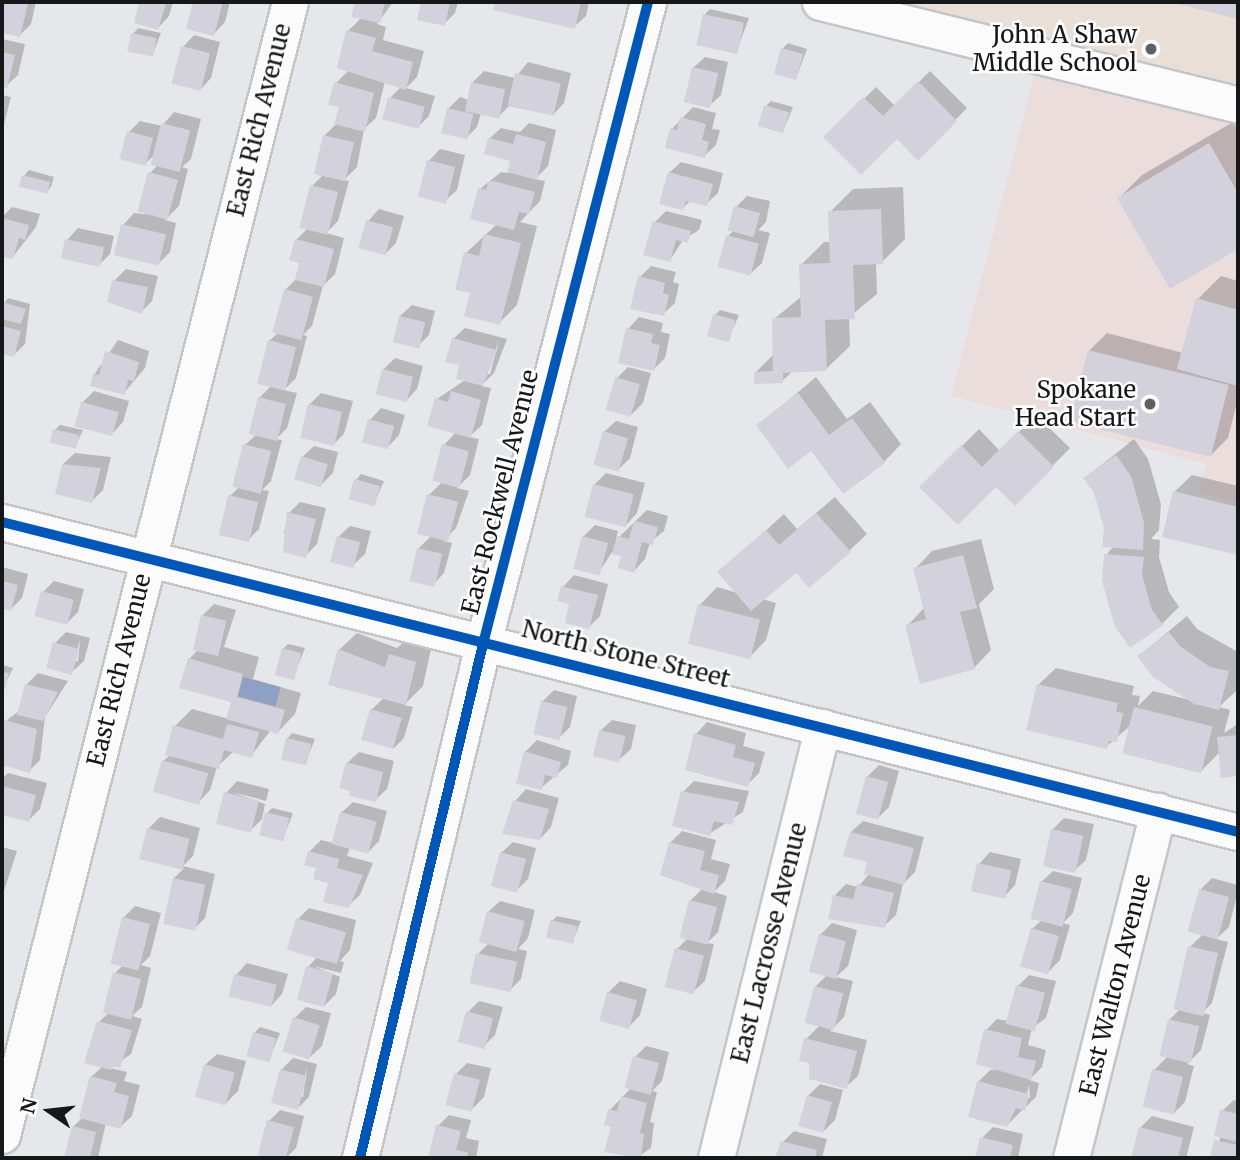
<!DOCTYPE html>
<html>
<head>
<meta charset="utf-8">
<style>
  body { margin:0 }
  #map { position:relative; width:1240px; height:1160px; overflow:hidden; background:#e6e7ea; font-family:Merriweather,serif }
  div>[style] { position:absolute }
  [style*='--x'] { left:calc(var(--x)*1px); top:calc(var(--y)*1px); width:calc(var(--w)*1px); rotate:calc(var(--a)*1deg) }
  .commercial>* { inset:0; background:#ecdddd }
  .education>* { inset:0; background:#e9dfd7 }
  .water>* { inset:0; background:#b2caf7; transform-origin:0 0 }
  .shadow>* { inset:0; background:#0003 }
  .building>* { inset:0; background:#d3d1dc; transform-origin:0 0 }
  .roads { filter:drop-shadow(2px 0 #c5c5c8) drop-shadow(-2px 0 #c5c5c8) drop-shadow(0 2px #c5c5c8) drop-shadow(0 -2px #c5c5c8) }
  .minor>* { height:35px; margin:-17.5px; padding:0 17.5px; transform-origin:17.5px; border-radius:17.5px; background:#fbfbfc }
  .cycleway>* { height:10px; margin:-5px; padding:0 5px; transform-origin:5px; border-radius:5px; background:#0057b8 }
  .dots>* { width:19px; height:19px; translate:-50% -50%; box-sizing:border-box; border:4px solid #fff; border-radius:50% }
  span { translate:-50% -50%; white-space:nowrap; text-align:center; line-height:1.15; -webkit-text-stroke:5px #fff; paint-order:stroke }
  .poi-label { font-size:24px; color:#161719 }
  .right { translate:-100% -50%; text-align:right }
  .street-label { font-size:24px; color:#161719 }
  .frame { position:absolute; inset:0; border:4px solid #161719; pointer-events:none }
  .north { position:absolute; left:14px; top:1076px; width:70px; height:70px; -webkit-text-stroke:5px #fff; paint-order:stroke; rotate:284deg; font-size:19px; font-weight:700; line-height:28px; text-align:center; color:#161719 }
  .north::after { content:''; display:block; margin:auto; width:24px; height:32px; background:#161719; clip-path:polygon(50% 0,100% 100%,50% 72%,0 100%) }
</style>
</head>
<body>
<div id="map">
  <div class="commercial">
    <div style="clip-path:polygon(1035px 72px,1238px 124px,1238px 503px,1199px 492px,1206px 464px,951px 396px)"></div>
  </div>
  <div class="education">
    <div style="clip-path:polygon(903px 2px,1238px 2px,1238px 97px,1054px 42px)"></div>
  </div>
  <div class="water">
    <div style="left:243px;top:677px;width:39px;height:20px;rotate:15deg"></div>
  </div>
  <div class="shadow">
    <div style="clip-path:polygon(3px 2px,36px 2px,31px 24px,20px 35px,2px 31px)"></div>
    <div style="clip-path:polygon(141px 2px,173px 2px,169px 16px,158px 28px,136px 22px)"></div>
    <div style="clip-path:polygon(194px 2px,230px 2px,225px 22px,214px 34px,188px 27px)"></div>
    <div style="clip-path:polygon(357px 2px,393px 2px,377px 24px,386px 27px,383px 40px,424px 51px,417px 77px,406px 88px,435px 96px,429px 116px,418px 127px,390px 98px,401px 87px,385px 81px,376px 118px,364px 129px,357px 167px,344px 180px,349px 181px,338px 221px,326px 233px,344px 238px,335px 274px,323px 286px,312px 326px,303px 335px,307px 336px,296px 378px,284px 390px,297px 393px,287px 428px,276px 439px,282px 440px,271px 481px,262px 490px,269px 491px,259px 529px,248px 540px,230px 496px,239px 487px,245px 445px,256px 435px,259px 398px,271px 386px,269px 341px,279px 332px,285px 290px,297px 278px,301px 262px,296px 240px,308px 228px,312px 186px,324px 174px,324px 136px,336px 124px,341px 106px,336px 83px,349px 70px,348px 31px,362px 17px,353px 15px)"></div>
    <div style="clip-path:polygon(423px 2px,458px 2px,455px 13px,444px 24px,419px 18px)"></div>
    <div style="clip-path:polygon(497px 2px,589px 2px,586px 16px,574px 27px,495px 9px)"></div>
    <div style="clip-path:polygon(710px 9px,749px 18px,736px 53px,705px 14px)"></div>
    <div style="clip-path:polygon(138px 28px,161px 33px,152px 56px,133px 34px)"></div>
    <div style="clip-path:polygon(194px 35px,220px 42px,211px 78px,200px 90px,183px 47px)"></div>
    <div style="clip-path:polygon(2px 39px,25px 44px,18px 75px,6px 86px,2px 85px)"></div>
    <div style="clip-path:polygon(788px 43px,807px 49px,796px 78px,782px 49px)"></div>
    <div style="clip-path:polygon(705px 57px,728px 62px,721px 95px,709px 106px,693px 68px)"></div>
    <div style="clip-path:polygon(528px 62px,571px 73px,564px 103px,553px 115px,509px 106px,498px 117px,481px 113px,477px 127px,466px 138px,448px 109px,460px 97px,469px 100px,473px 82px,484px 71px,515px 78px)"></div>
    <div style="clip-path:polygon(930px 71px,967px 108px,918px 158px,897px 137px,826px 137px,876px 87px,895px 106px)"></div>
    <div style="clip-path:polygon(2px 95px,11px 97px,2px 132px)"></div>
    <div style="clip-path:polygon(771px 101px,793px 107px,783px 131px,766px 106px)"></div>
    <div style="clip-path:polygon(693px 107px,716px 113px,712px 129px,720px 130px,716px 145px,704px 156px,672px 129px)"></div>
    <div style="clip-path:polygon(174px 112px,201px 119px,191px 159px,182px 167px,188px 169px,179px 206px,165px 220px,176px 223px,170px 252px,158px 264px,123px 225px,134px 213px,162px 216px,150px 173px,158px 165px,155px 154px,145px 164px,129px 132px,140px 121px,162px 126px)"></div>
    <div style="clip-path:polygon(1233px 122px,1238px 131px,1238px 247px,1171px 286px,1119px 198px,1142px 175px)"></div>
    <div style="clip-path:polygon(529px 123px,556px 130px,548px 166px,535px 179px,545px 181px,540px 201px,520px 222px,537px 226px,517px 305px,499px 323px,472px 292px,466px 253px,497px 224px,480px 189px,501px 172px,508px 173px,512px 159px,489px 139px,501px 128px,520px 132px)"></div>
    <div style="clip-path:polygon(440px 149px,465px 155px,457px 190px,445px 201px,429px 161px)"></div>
    <div style="clip-path:polygon(681px 162px,723px 173px,718px 193px,706px 204px,691px 200px,683px 208px,669px 173px)"></div>
    <div style="clip-path:polygon(29px 170px,54px 177px,51px 187px,46px 192px,24px 176px)"></div>
    <div style="clip-path:polygon(903px 187px,905px 239px,882px 262px,876px 262px,877px 294px,849px 317px,850px 346px,826px 369px,793px 371px,782px 381px,755px 373px,775px 353px,774px 319px,802px 296px,801px 265px,824px 242px,831px 242px,830px 212px,853px 189px)"></div>
    <div style="clip-path:polygon(747px 196px,770px 201px,766px 222px,758px 230px,770px 233px,762px 263px,750px 274px,728px 236px,735px 229px,736px 207px)"></div>
    <div style="clip-path:polygon(12px 207px,40px 214px,36px 227px,12px 258px,2px 255px,2px 217px)"></div>
    <div style="clip-path:polygon(379px 209px,404px 216px,396px 243px,385px 254px,368px 221px)"></div>
    <div style="clip-path:polygon(666px 211px,702px 220px,699px 230px,683px 240px,670px 260px,655px 222px)"></div>
    <div style="clip-path:polygon(78px 228px,114px 236px,110px 254px,99px 265px,67px 240px)"></div>
    <div style="clip-path:polygon(651px 266px,676px 272px,673px 282px,679px 284px,675px 303px,663px 314px,640px 277px)"></div>
    <div style="clip-path:polygon(126px 269px,158px 276px,152px 301px,141px 312px,114px 281px)"></div>
    <div style="clip-path:polygon(1221px 276px,1238px 281px,1238px 398px,1228px 438px,1211px 455px,1089px 351px,1107px 333px,1183px 353px,1198px 299px)"></div>
    <div style="clip-path:polygon(8px 298px,30px 304px,25px 344px,14px 355px,2px 352px,2px 306px)"></div>
    <div style="clip-path:polygon(412px 305px,435px 311px,429px 335px,418px 346px,400px 316px)"></div>
    <div style="clip-path:polygon(720px 310px,739px 315px,728px 340px,715px 315px)"></div>
    <div style="clip-path:polygon(639px 317px,663px 323px,661px 332px,670px 334px,665px 358px,654px 369px,628px 329px)"></div>
    <div style="clip-path:polygon(evenodd,465px 328px,507px 339px,494px 373px,481px 386px,491px 388px,482px 425px,469px 437px,479px 439px,470px 475px,457px 488px,469px 491px,456px 528px,443px 541px,452px 543px,444px 573px,433px 585px,418px 549px,431px 536px,429px 495px,442px 482px,444px 445px,456px 432px,437px 399px,465px 380px,453px 339px,465px 328px,499px 341px,490px 374px,486px 374px,499px 341px)"></div>
    <div style="clip-path:polygon(118px 340px,149px 351px,145px 368px,124px 393px,94px 375px)"></div>
    <div style="clip-path:polygon(395px 358px,423px 366px,417px 389px,406px 401px,383px 370px)"></div>
    <div style="clip-path:polygon(628px 367px,651px 373px,643px 403px,631px 415px,617px 378px)"></div>
    <div style="clip-path:polygon(816px 377px,847px 419px,870px 402px,901px 444px,884px 462px,812px 449px,758px 426px)"></div>
    <div style="clip-path:polygon(94px 391px,129px 401px,123px 422px,112px 434px,82px 403px)"></div>
    <div style="clip-path:polygon(321px 393px,353px 401px,344px 434px,333px 445px,302px 437px,310px 404px)"></div>
    <div style="clip-path:polygon(381px 408px,405px 415px,399px 435px,388px 447px,370px 420px)"></div>
    <div style="clip-path:polygon(1036px 415px,1070px 448px,1015px 504px,996px 484px,922px 487px,979px 429px,1000px 451px)"></div>
    <div style="clip-path:polygon(616px 421px,638px 427px,630px 458px,619px 469px,604px 432px)"></div>
    <div style="clip-path:polygon(60px 425px,83px 430px,75px 447px,55px 430px)"></div>
    <div style="clip-path:polygon(1134px 439px,1148px 459px,1161px 504px,1159px 530px,1151px 539px,1160px 540px,1159px 557px,1169px 592px,1179px 607px,1162px 624px,1106px 555px,1114px 546px,1096px 492px,1085px 478px)"></div>
    <div style="clip-path:polygon(314px 446px,338px 452px,333px 473px,321px 485px,302px 457px)"></div>
    <div style="clip-path:polygon(75px 453px,111px 457px,103px 490px,92px 501px,63px 464px)"></div>
    <div style="clip-path:polygon(606px 473px,645px 483px,637px 513px,626px 525px,594px 485px)"></div>
    <div style="clip-path:polygon(361px 474px,384px 481px,374px 504px,356px 480px)"></div>
    <div style="clip-path:polygon(1192px 475px,1238px 486px,1238px 553px,1164px 536px,1174px 492px)"></div>
    <div style="clip-path:polygon(835px 497px,867px 534px,849px 551px,796px 570px,762px 599px,776px 603px,766px 640px,749px 658px,700px 605px,717px 587px,738px 593px,720px 572px,784px 514px,797px 529px)"></div>
    <div style="clip-path:polygon(300px 502px,326px 508px,317px 544px,305px 556px,284px 533px,289px 513px)"></div>
    <div style="clip-path:polygon(647px 510px,668px 516px,664px 531px,650px 542px,645px 559px,634px 571px,623px 555px,612px 552px,598px 574px,583px 537px,595px 525px,618px 531px,616px 540px)"></div>
    <div style="clip-path:polygon(350px 526px,371px 531px,365px 554px,353px 565px,338px 537px)"></div>
    <div style="clip-path:polygon(981px 539px,994px 589px,979px 604px,991px 650px,974px 668px,907px 626px,925px 607px,915px 569px,932px 551px)"></div>
    <div style="clip-path:polygon(2px 567px,28px 574px,22px 598px,11px 609px,2px 607px)"></div>
    <div style="clip-path:polygon(574px 575px,608px 584px,600px 616px,589px 627px,563px 587px)"></div>
    <div style="clip-path:polygon(54px 581px,84px 589px,78px 612px,67px 623px,43px 592px)"></div>
    <div style="clip-path:polygon(214px 604px,236px 610px,224px 647px,259px 657px,253px 679px,301px 693px,295px 714px,278px 732px,271px 730px,251px 756px,234px 751px,217px 767px,210px 790px,199px 802px,163px 761px,170px 755px,175px 726px,192px 709px,229px 719px,233px 701px,189px 659px,198px 650px,203px 615px)"></div>
    <div style="clip-path:polygon(1187px 616px,1197px 629px,1238px 652px,1236px 691px,1219px 707px,1230px 710px,1224px 733px,1238px 724px,1238px 774px,1223px 776px,1220px 752px,1201px 771px,1131px 725px,1106px 747px,1038px 685px,1056px 668px,1134px 686px,1132px 695px,1140px 696px,1138px 706px,1153px 691px,1190px 700px,1139px 656px)"></div>
    <div style="clip-path:polygon(evenodd,66px 632px,90px 638px,84px 661px,72px 672px,55px 643px,66px 632px,80px 640px,78px 661px,74px 661px,80px 640px)"></div>
    <div style="clip-path:polygon(357px 633px,397px 648px,408px 638px,432px 644px,423px 686px,404px 705px,413px 707px,404px 738px,393px 749px,371px 710px,384px 698px,339px 650px)"></div>
    <div style="clip-path:polygon(288px 644px,305px 648px,293px 678px,283px 649px)"></div>
    <div style="clip-path:polygon(2px 665px,13px 668px,4px 687px,2px 686px)"></div>
    <div style="clip-path:polygon(38px 673px,68px 681px,45px 717px,40px 760px,29px 771px,2px 764px,2px 736px,6px 721px,20px 710px,26px 685px)"></div>
    <div style="clip-path:polygon(554px 690px,577px 696px,570px 727px,558px 739px,542px 702px)"></div>
    <div style="clip-path:polygon(612px 720px,636px 725px,631px 749px,619px 760px,600px 731px)"></div>
    <div style="clip-path:polygon(707px 722px,746px 733px,743px 746px,765px 752px,759px 773px,747px 785px,696px 734px)"></div>
    <div style="clip-path:polygon(292px 733px,315px 739px,305px 764px,287px 739px)"></div>
    <div style="clip-path:polygon(537px 740px,571px 751px,568px 765px,541px 788px,525px 752px)"></div>
    <div style="clip-path:polygon(359px 752px,394px 761px,387px 789px,375px 800px,352px 789px,347px 763px)"></div>
    <div style="clip-path:polygon(879px 765px,899px 771px,889px 807px,878px 818px,867px 777px)"></div>
    <div style="clip-path:polygon(8px 773px,47px 783px,40px 809px,29px 820px,2px 813px,2px 779px)"></div>
    <div style="clip-path:polygon(237px 781px,269px 789px,266px 801px,232px 792px,265px 804px,262px 819px,250px 831px,226px 793px)"></div>
    <div style="clip-path:polygon(694px 781px,749px 791px,743px 812px,709px 834px,683px 792px)"></div>
    <div style="clip-path:polygon(526px 789px,559px 798px,551px 827px,540px 839px,515px 801px)"></div>
    <div style="clip-path:polygon(353px 802px,387px 811px,379px 841px,368px 852px,350px 847px,347px 856px,373px 863px,360px 895px,348px 906px,318px 867px,307px 864px,310px 851px,321px 840px,333px 843px,341px 813px)"></div>
    <div style="clip-path:polygon(272px 808px,293px 813px,283px 839px,267px 813px)"></div>
    <div style="clip-path:polygon(160px 817px,200px 828px,193px 856px,183px 866px,215px 874px,205px 918px,194px 929px,174px 878px,184px 868px,141px 857px,148px 829px)"></div>
    <div style="clip-path:polygon(1064px 818px,1094px 824px,1086px 860px,1074px 871px,1045px 864px,1053px 829px)"></div>
    <div style="clip-path:polygon(863px 821px,924px 837px,915px 872px,903px 884px,896px 915px,884px 926px,835px 895px,846px 884px,858px 887px,869px 874px,869px 860px,851px 832px)"></div>
    <div style="clip-path:polygon(682px 831px,716px 840px,711px 859px,730px 864px,725px 881px,714px 892px,727px 896px,718px 932px,707px 943px,714px 944px,705px 981px,693px 992px,677px 949px,687px 939px,690px 901px,703px 888px,662px 874px,671px 842px)"></div>
    <div style="clip-path:polygon(513px 842px,536px 848px,528px 879px,517px 890px,501px 853px)"></div>
    <div style="clip-path:polygon(2px 847px,17px 851px,2px 897px)"></div>
    <div style="clip-path:polygon(990px 852px,1021px 859px,1015px 885px,1004px 897px,979px 864px)"></div>
    <div style="clip-path:polygon(1053px 871px,1082px 878px,1073px 913px,1063px 923px,1070px 925px,1060px 960px,1048px 972px,1032px 929px,1042px 920px,1041px 882px)"></div>
    <div style="clip-path:polygon(1212px 878px,1238px 885px,1238px 891px,1229px 927px,1216px 939px,1228px 942px,1212px 1003px,1202px 1013px,1210px 1015px,1201px 1050px,1187px 1064px,1194px 1066px,1185px 1102px,1174px 1113px,1154px 1070px,1168px 1056px,1169px 1020px,1180px 1009px,1190px 947px,1203px 934px,1200px 890px)"></div>
    <div style="clip-path:polygon(500px 901px,535px 910px,528px 938px,518px 949px,527px 951px,521px 979px,510px 990px,478px 954px,489px 943px,488px 912px)"></div>
    <div style="clip-path:polygon(135px 906px,161px 913px,150px 956px,141px 965px,151px 968px,142px 1007px,132px 1016px,142px 1019px,131px 1054px,111px 1068px,127px 1072px,124px 1081px,140px 1085px,132px 1116px,120px 1127px,106px 1123px,98px 1158px,66px 1158px,73px 1127px,83px 1117px,91px 1077px,103px 1066px,99px 1022px,108px 1013px,115px 973px,124px 964px,123px 918px)"></div>
    <div style="clip-path:polygon(309px 908px,356px 920px,350px 950px,340px 961px,344px 962px,341px 973px,313px 966px,340px 977px,336px 994px,324px 1006px,308px 967px,318px 956px,298px 919px)"></div>
    <div style="clip-path:polygon(557px 916px,581px 921px,572px 943px,552px 921px)"></div>
    <div style="clip-path:polygon(832px 923px,857px 930px,848px 966px,836px 977px,853px 981px,844px 1017px,830px 1031px,867px 1040px,858px 1076px,846px 1087px,811px 1062px,806px 1039px,820px 1025px,816px 986px,827px 975px,820px 935px)"></div>
    <div style="clip-path:polygon(247px 963px,288px 974px,282px 994px,271px 1006px,236px 975px)"></div>
    <div style="clip-path:polygon(evenodd,1029px 975px,1056px 981px,1046px 1018px,1032px 1028px,1028px 1045px,1046px 1050px,1042px 1067px,1029px 1080px,1039px 1083px,1036px 1097px,1007px 1125px,979px 1081px,990px 1070px,999px 1069px,986px 1030px,997px 1019px,1009px 1021px,1018px 986px,1029px 975px,1029px 1085px,1030px 1098px,1026px 1098px,1029px 1085px)"></div>
    <div style="clip-path:polygon(620px 981px,647px 989px,640px 1015px,629px 1027px,608px 993px)"></div>
    <div style="clip-path:polygon(479px 1001px,503px 1007px,495px 1035px,484px 1046px,468px 1012px)"></div>
    <div style="clip-path:polygon(306px 1007px,331px 1013px,322px 1046px,310px 1057px,295px 1018px)"></div>
    <div style="clip-path:polygon(260px 1027px,280px 1033px,269px 1060px,254px 1033px)"></div>
    <div style="clip-path:polygon(646px 1046px,669px 1052px,662px 1081px,652px 1091px,657px 1092px,650px 1122px,654px 1123px,651px 1148px,636px 1158px,606px 1151px,613px 1126px,610px 1110px,631px 1088px,635px 1057px)"></div>
    <div style="clip-path:polygon(217px 1054px,246px 1061px,238px 1091px,226px 1103px,205px 1065px)"></div>
    <div style="clip-path:polygon(evenodd,293px 1058px,317px 1064px,309px 1097px,298px 1108px,281px 1070px,293px 1058px,307px 1067px,303px 1097px,300px 1097px,307px 1067px)"></div>
    <div style="clip-path:polygon(467px 1063px,491px 1068px,484px 1097px,472px 1109px,456px 1074px)"></div>
    <div style="clip-path:polygon(820px 1084px,843px 1090px,835px 1120px,824px 1131px,808px 1096px)"></div>
    <div style="clip-path:polygon(1234px 1100px,1238px 1101px,1238px 1158px,1212px 1158px,1221px 1136px,1222px 1111px)"></div>
    <div style="clip-path:polygon(280px 1110px,304px 1116px,296px 1148px,286px 1158px,261px 1153px,269px 1121px)"></div>
    <div style="clip-path:polygon(449px 1115px,471px 1120px,466px 1138px,479px 1141px,476px 1158px,430px 1158px,438px 1126px)"></div>
    <div style="clip-path:polygon(1152px 1116px,1194px 1127px,1186px 1158px,1133px 1158px,1140px 1128px)"></div>
    <div style="clip-path:polygon(993px 1127px,1023px 1134px,1018px 1158px,977px 1158px,982px 1138px)"></div>
    <div style="clip-path:polygon(794px 1131px,827px 1139px,822px 1158px,778px 1158px,783px 1142px)"></div>
  </div>
  <div class="building">
    <div style="clip-path:polygon(2px 2px,28px 3px,20px 37px,2px 33px)"></div>
    <div style="clip-path:polygon(139px 2px,166px 4px,158px 30px,134px 23px)"></div>
    <div style="clip-path:polygon(193px 2px,223px 2px,214px 36px,186px 29px)"></div>
    <div style="clip-path:polygon(355px 2px,385px 2px,380px 23px,351px 17px)"></div>
    <div style="clip-path:polygon(421px 2px,450px 2px,445px 26px,417px 20px)"></div>
    <div style="clip-path:polygon(495px 2px,581px 2px,575px 29px,493px 10px)"></div>
    <div style="clip-path:polygon(1174px 2px,1238px 2px,1238px 19px,1174px 3px)"></div>
    <div style="left:703px;top:14px;width:42px;height:32px;rotate:12deg"></div>
    <div style="clip-path:polygon(346px 30px,376px 38px,372px 51px,413px 62px,406px 90px,337px 68px)"></div>
    <div style="left:131px;top:33px;width:26px;height:19px;rotate:11deg"></div>
    <div style="left:181px;top:46px;width:30px;height:39px;rotate:14deg"></div>
    <div style="left:781px;top:48px;width:23px;height:27px;rotate:15deg"></div>
    <div style="clip-path:polygon(2px 52px,15px 55px,7px 88px,2px 87px)"></div>
    <div style="left:692px;top:67px;width:27px;height:36px;rotate:13deg"></div>
    <div style="left:515px;top:73px;width:47px;height:33px;rotate:13deg"></div>
    <div style="clip-path:polygon(918px 81px,957px 121px,918px 161px,897px 139px,861px 175px,823px 137px,863px 97px,883px 116px)"></div>
    <div style="clip-path:polygon(334px 82px,374px 93px,365px 132px,334px 124px,339px 107px,328px 105px)"></div>
    <div style="left:471px;top:82px;width:35px;height:30px;rotate:12deg"></div>
    <div style="left:388px;top:97px;width:38px;height:23px;rotate:15deg"></div>
    <div style="left:764px;top:105px;width:26px;height:22px;rotate:16deg"></div>
    <div style="left:447px;top:108px;width:27px;height:26px;rotate:13deg"></div>
    <div style="clip-path:polygon(680px 117px,706px 124px,702px 140px,709px 142px,705px 158px,665px 148px,670px 128px,677px 130px)"></div>
    <div style="left:161px;top:123px;width:30px;height:43px;rotate:14deg"></div>
    <div style="left:127px;top:131px;width:27px;height:29px;rotate:15deg"></div>
    <div style="clip-path:polygon(516px 134px,546px 142px,537px 180px,507px 172px,510px 161px,484px 154px,488px 138px,513px 144px)"></div>
    <div style="left:323px;top:135px;width:32px;height:40px;rotate:13deg"></div>
    <div style="clip-path:polygon(1209px 143px,1238px 193px,1238px 249px,1170px 289px,1117px 198px)"></div>
    <div style="left:427px;top:160px;width:29px;height:38px;rotate:14deg"></div>
    <div style="left:148px;top:172px;width:31px;height:41px;rotate:15deg"></div>
    <div style="clip-path:polygon(668px 172px,713px 184px,707px 206px,686px 201px,683px 210px,659px 204px)"></div>
    <div style="left:22px;top:175px;width:29px;height:12px;rotate:14deg"></div>
    <div style="clip-path:polygon(493px 181px,535px 192px,529px 214px,519px 212px,514px 230px,470px 219px,478px 188px,486px 190px,488px 182px)"></div>
    <div style="left:310px;top:185px;width:29px;height:44px;rotate:14deg"></div>
    <div style="left:734px;top:206px;width:27px;height:25px;rotate:15deg"></div>
    <div style="clip-path:polygon(881px 209px,883px 264px,853px 265px,855px 319px,825px 320px,827px 371px,783px 373px,783px 383px,754px 384px,754px 372px,773px 371px,772px 318px,801px 317px,799px 264px,830px 263px,828px 211px)"></div>
    <div style="clip-path:polygon(2px 218px,29px 225px,25px 240px,19px 238px,13px 259px,2px 257px)"></div>
    <div style="left:366px;top:220px;width:28px;height:29px;rotate:15deg"></div>
    <div style="clip-path:polygon(653px 221px,691px 231px,688px 243px,676px 240px,670px 262px,643px 255px)"></div>
    <div style="left:121px;top:224px;width:46px;height:32px;rotate:13deg"></div>
    <div style="clip-path:polygon(484px 234px,521px 243px,500px 325px,464px 316px,470px 293px,455px 290px,464px 252px,479px 256px)"></div>
    <div style="left:726px;top:235px;width:34px;height:33px;rotate:15deg"></div>
    <div style="left:65px;top:239px;width:40px;height:20px;rotate:12deg"></div>
    <div style="clip-path:polygon(295px 239px,334px 249px,324px 287px,295px 280px,299px 263px,289px 260px)"></div>
    <div style="clip-path:polygon(638px 276px,665px 283px,663px 293px,669px 295px,664px 316px,630px 309px)"></div>
    <div style="clip-path:polygon(112px 280px,148px 287px,142px 314px,107px 302px)"></div>
    <div style="left:284px;top:289px;width:30px;height:45px;rotate:15deg"></div>
    <div style="clip-path:polygon(1196px 298px,1238px 310px,1238px 386px,1177px 369px)"></div>
    <div style="clip-path:polygon(2px 302px,26px 309px,21px 324px,2px 319px)"></div>
    <div style="left:713px;top:314px;width:23px;height:23px;rotate:15deg"></div>
    <div style="left:399px;top:316px;width:27px;height:27px;rotate:13deg"></div>
    <div style="clip-path:polygon(2px 326px,21px 331px,14px 357px,2px 354px)"></div>
    <div style="clip-path:polygon(626px 328px,653px 334px,651px 343px,660px 345px,654px 371px,618px 363px)"></div>
    <div style="clip-path:polygon(452px 338px,497px 350px,483px 386px,456px 379px,459px 365px,445px 362px)"></div>
    <div style="left:268px;top:340px;width:29px;height:45px;rotate:14deg"></div>
    <div style="left:1088px;top:350px;width:145px;height:74px;rotate:14deg"></div>
    <div style="clip-path:polygon(105px 351px,139px 362px,134px 381px,128px 380px,125px 395px,90px 386px,93px 374px,99px 375px)"></div>
    <div style="left:382px;top:369px;width:32px;height:26px;rotate:14deg"></div>
    <div style="left:615px;top:377px;width:26px;height:34px;rotate:16deg"></div>
    <div style="clip-path:polygon(451px 391px,481px 400px,471px 438px,427px 426px,435px 398px,448px 402px)"></div>
    <div style="clip-path:polygon(798px 393px,829px 435px,852px 418px,885px 463px,843px 494px,811px 451px,788px 469px,756px 425px)"></div>
    <div style="left:258px;top:397px;width:29px;height:38px;rotate:14deg"></div>
    <div style="left:81px;top:402px;width:39px;height:25px;rotate:15deg"></div>
    <div style="left:308px;top:404px;width:35px;height:35px;rotate:13deg"></div>
    <div style="left:368px;top:419px;width:27px;height:24px;rotate:15deg"></div>
    <div style="left:53px;top:429px;width:27px;height:14px;rotate:13deg"></div>
    <div style="left:603px;top:431px;width:26px;height:35px;rotate:16deg"></div>
    <div style="clip-path:polygon(1018px 431px,1054px 467px,1015px 506px,996px 487px,958px 525px,919px 487px,961px 445px,982px 467px)"></div>
    <div style="left:243px;top:444px;width:29px;height:44px;rotate:14deg"></div>
    <div style="left:442px;top:444px;width:28px;height:38px;rotate:15deg"></div>
    <div style="clip-path:polygon(1116px 455px,1131px 476px,1144px 523px,1143px 550px,1102px 547px,1104px 528px,1094px 493px,1083px 478px)"></div>
    <div style="left:301px;top:456px;width:28px;height:24px;rotate:17deg"></div>
    <div style="clip-path:polygon(62px 464px,101px 468px,92px 503px,55px 494px)"></div>
    <div style="left:354px;top:479px;width:27px;height:21px;rotate:15deg"></div>
    <div style="left:593px;top:484px;width:42px;height:34px;rotate:14deg"></div>
    <div style="clip-path:polygon(1173px 491px,1238px 507px,1238px 555px,1162px 537px)"></div>
    <div style="left:427px;top:494px;width:32px;height:41px;rotate:14deg"></div>
    <div style="left:228px;top:495px;width:31px;height:41px;rotate:13deg"></div>
    <div style="clip-path:polygon(287px 512px,316px 519px,306px 558px,283px 552px)"></div>
    <div style="clip-path:polygon(816px 513px,851px 552px,809px 588px,796px 573px,751px 611px,717px 572px,766px 530px,779px 545px)"></div>
    <div style="clip-path:polygon(634px 521px,658px 527px,653px 545px,642px 542px,634px 573px,618px 568px,621px 556px,612px 554px,617px 536px,629px 539px)"></div>
    <div style="left:337px;top:536px;width:24px;height:27px;rotate:15deg"></div>
    <div style="left:582px;top:536px;width:27px;height:34px;rotate:15deg"></div>
    <div style="left:417px;top:548px;width:26px;height:34px;rotate:13deg"></div>
    <div style="clip-path:polygon(1104px 554px,1144px 557px,1142px 575px,1152px 610px,1163px 625px,1130px 648px,1115px 627px,1102px 581px)"></div>
    <div style="clip-path:polygon(963px 555px,977px 608px,960px 612px,975px 669px,920px 684px,905px 625px,926px 619px,913px 568px)"></div>
    <div style="clip-path:polygon(2px 581px,18px 585px,11px 611px,2px 609px)"></div>
    <div style="clip-path:polygon(561px 586px,598px 595px,589px 629px,565px 623px,569px 604px,557px 601px)"></div>
    <div style="left:41px;top:591px;width:34px;height:26px;rotate:15deg"></div>
    <div style="left:698px;top:604px;width:64px;height:41px;rotate:14deg"></div>
    <div style="left:201px;top:615px;width:26px;height:36px;rotate:13deg"></div>
    <div style="clip-path:polygon(1169px 632px,1180px 646px,1210px 667px,1229px 671px,1219px 710px,1194px 704px,1153px 677px,1137px 656px)"></div>
    <div style="left:53px;top:642px;width:27px;height:27px;rotate:15deg"></div>
    <div style="left:282px;top:648px;width:20px;height:28px;rotate:15deg"></div>
    <div style="clip-path:polygon(338px 649px,385px 667px,389px 654px,416px 662px,406px 705px,328px 685px)"></div>
    <div style="clip-path:polygon(188px 658px,243px 674px,237px 697px,285px 710px,278px 734px,226px 719px,231px 702px,179px 688px)"></div>
    <div style="clip-path:polygon(2px 672px,9px 673px,5px 689px,2px 688px)"></div>
    <div style="clip-path:polygon(25px 684px,58px 692px,43px 721px,17px 715px)"></div>
    <div style="clip-path:polygon(1037px 684px,1118px 703px,1116px 712px,1123px 713px,1117px 742px,1109px 741px,1107px 749px,1026px 730px)"></div>
    <div style="left:541px;top:701px;width:27px;height:34px;rotate:13deg"></div>
    <div style="left:1134px;top:707px;width:81px;height:48px;rotate:14deg"></div>
    <div style="left:370px;top:709px;width:33px;height:32px;rotate:16deg"></div>
    <div style="clip-path:polygon(4px 720px,37px 729px,30px 773px,2px 765px)"></div>
    <div style="clip-path:polygon(227px 724px,259px 732px,252px 758px,224px 750px,219px 769px,165px 755px,173px 725px,223px 739px)"></div>
    <div style="left:599px;top:730px;width:27px;height:27px;rotate:13deg"></div>
    <div style="clip-path:polygon(694px 733px,736px 745px,733px 757px,755px 763px,748px 787px,685px 770px)"></div>
    <div style="clip-path:polygon(1238px 735px,1238px 776px,1221px 778px,1217px 737px)"></div>
    <div style="left:286px;top:738px;width:26px;height:22px;rotate:13deg"></div>
    <div style="clip-path:polygon(524px 751px,561px 762px,557px 778px,545px 775px,542px 790px,516px 784px)"></div>
    <div style="left:162px;top:760px;width:48px;height:33px;rotate:16deg"></div>
    <div style="clip-path:polygon(346px 762px,383px 772px,376px 802px,349px 796px,350px 791px,339px 788px)"></div>
    <div style="left:866px;top:776px;width:23px;height:39px;rotate:15deg"></div>
    <div style="clip-path:polygon(2px 786px,36px 795px,29px 822px,2px 815px)"></div>
    <div style="clip-path:polygon(681px 791px,739px 802px,732px 825px,714px 821px,710px 836px,672px 826px)"></div>
    <div style="left:224px;top:792px;width:36px;height:33px;rotate:14deg"></div>
    <div style="clip-path:polygon(513px 800px,549px 809px,540px 840px,502px 834px)"></div>
    <div style="left:265px;top:812px;width:25px;height:24px;rotate:14deg"></div>
    <div style="left:340px;top:812px;width:38px;height:33px;rotate:15deg"></div>
    <div style="left:147px;top:828px;width:44px;height:32px;rotate:14deg"></div>
    <div style="left:1051px;top:829px;width:33px;height:38px;rotate:12deg"></div>
    <div style="clip-path:polygon(850px 832px,914px 848px,904px 885px,864px 874px,867px 862px,843px 856px)"></div>
    <div style="clip-path:polygon(669px 842px,705px 851px,700px 870px,719px 875px,714px 894px,660px 875px)"></div>
    <div style="clip-path:polygon(308px 851px,339px 859px,337px 868px,363px 875px,349px 908px,323px 902px,328px 883px,313px 879px,316px 868px,304px 865px)"></div>
    <div style="left:500px;top:852px;width:27px;height:35px;rotate:15deg"></div>
    <div style="left:977px;top:863px;width:35px;height:29px;rotate:12deg"></div>
    <div style="left:173px;top:878px;width:33px;height:47px;rotate:12deg"></div>
    <div style="left:1040px;top:881px;width:33px;height:39px;rotate:14deg"></div>
    <div style="clip-path:polygon(857px 884px,894px 893px,885px 928px,828px 919px,833px 895px,853px 899px)"></div>
    <div style="left:1199px;top:889px;width:31px;height:44px;rotate:15deg"></div>
    <div style="left:689px;top:900px;width:29px;height:39px;rotate:14deg"></div>
    <div style="left:487px;top:911px;width:39px;height:32px;rotate:15deg"></div>
    <div style="left:122px;top:917px;width:29px;height:48px;rotate:14deg"></div>
    <div style="left:296px;top:918px;width:52px;height:33px;rotate:16deg"></div>
    <div style="left:550px;top:920px;width:28px;height:18px;rotate:13deg"></div>
    <div style="left:1031px;top:928px;width:29px;height:40px;rotate:16deg"></div>
    <div style="left:819px;top:934px;width:28px;height:39px;rotate:15deg"></div>
    <div style="left:1188px;top:946px;width:31px;height:65px;rotate:13deg"></div>
    <div style="left:675px;top:948px;width:30px;height:40px;rotate:15deg"></div>
    <div style="left:476px;top:953px;width:42px;height:31px;rotate:12deg"></div>
    <div style="left:306px;top:966px;width:28px;height:35px;rotate:15deg"></div>
    <div style="left:113px;top:972px;width:29px;height:42px;rotate:14deg"></div>
    <div style="left:234px;top:974px;width:44px;height:23px;rotate:14deg"></div>
    <div style="left:1016px;top:985px;width:30px;height:40px;rotate:15deg"></div>
    <div style="left:814px;top:986px;width:30px;height:38px;rotate:14deg"></div>
    <div style="left:607px;top:992px;width:31px;height:30px;rotate:15deg"></div>
    <div style="left:466px;top:1011px;width:28px;height:32px;rotate:15deg"></div>
    <div style="left:293px;top:1017px;width:28px;height:36px;rotate:17deg"></div>
    <div style="left:1168px;top:1019px;width:32px;height:38px;rotate:13deg"></div>
    <div style="clip-path:polygon(97px 1021px,132px 1030px,120px 1068px,113px 1066px,111px 1070px,84px 1063px)"></div>
    <div style="clip-path:polygon(984px 1029px,1022px 1038px,1018px 1057px,1036px 1061px,1031px 1080px,976px 1064px)"></div>
    <div style="left:253px;top:1032px;width:24px;height:25px;rotate:15deg"></div>
    <div style="clip-path:polygon(804px 1038px,857px 1051px,847px 1089px,809px 1079px,809px 1063px,799px 1061px)"></div>
    <div style="left:633px;top:1056px;width:27px;height:33px;rotate:15deg"></div>
    <div style="left:204px;top:1064px;width:32px;height:34px;rotate:16deg"></div>
    <div style="left:280px;top:1069px;width:28px;height:35px;rotate:15deg"></div>
    <div style="left:1152px;top:1069px;width:32px;height:39px;rotate:14deg"></div>
    <div style="left:454px;top:1073px;width:27px;height:33px;rotate:15deg"></div>
    <div style="clip-path:polygon(90px 1076px,117px 1083px,114px 1092px,129px 1096px,121px 1129px,79px 1118px)"></div>
    <div style="clip-path:polygon(977px 1081px,1029px 1094px,1025px 1111px,1016px 1108px,1007px 1127px,968px 1117px)"></div>
    <div style="left:807px;top:1095px;width:26px;height:32px;rotate:16deg"></div>
    <div style="clip-path:polygon(621px 1096px,647px 1103px,640px 1133px,644px 1134px,641px 1158px,604px 1152px,611px 1127px,604px 1125px,608px 1109px,617px 1111px)"></div>
    <div style="clip-path:polygon(1220px 1110px,1238px 1114px,1238px 1142px,1214px 1136px)"></div>
    <div style="left:267px;top:1120px;width:28px;height:36px;rotate:15deg"></div>
    <div style="clip-path:polygon(436px 1125px,461px 1131px,456px 1150px,468px 1152px,467px 1158px,428px 1158px)"></div>
    <div style="clip-path:polygon(72px 1126px,96px 1132px,90px 1158px,64px 1158px)"></div>
    <div style="clip-path:polygon(1139px 1127px,1183px 1138px,1178px 1158px,1131px 1158px)"></div>
    <div style="clip-path:polygon(980px 1137px,1013px 1145px,1010px 1158px,975px 1158px)"></div>
    <div style="clip-path:polygon(1214px 1140px,1238px 1145px,1237px 1158px,1210px 1158px)"></div>
    <div style="clip-path:polygon(781px 1141px,817px 1150px,815px 1158px,775px 1158px)"></div>
  </div>
  <div class="roads">
    <div class="minor">
      <div style="--x:820;--y:2;--w:431;--a:13.8"></div>
      <div style="--x:2;--y:522;--w:1274;--a:14.08"></div>
      <div style="--x:2;--y:1135;--w:1169;--a:-75.74"></div>
      <div style="--x:360;--y:1158;--w:533;--a:-76.54"></div>
      <div style="--x:484;--y:640;--w:659;--a:-75.58"></div>
      <div style="--x:716;--y:1158;--w:444;--a:-76.1"></div>
      <div style="--x:1071;--y:1158;--w:358;--a:-75.9"></div>
    </div>
  </div>
  <div class="cycleway">
    <div style="--x:2;--y:522;--w:1274;--a:14.08"></div>
    <div style="--x:360;--y:1158;--w:533;--a:-76.54"></div>
    <div style="--x:484;--y:640;--w:659;--a:-75.58"></div>
  </div>
  <div class="dots">
    <div style="left:1151px;top:49px;background:#5f6062"></div>
    <div style="left:1150px;top:404px;background:#5f6062"></div>
  </div>
  <div class="poi-label">
    <span class="right" style="left:1137px;top:49px">John A Shaw<br>Middle School</span>
    <span class="right" style="left:1136px;top:404px">Spokane<br>Head Start</span>
  </div>
  <div class="street-label">
    <span style="left:259px;top:120px;rotate:-76deg">East Rich Avenue</span>
    <span style="left:500px;top:492px;rotate:-76deg">East Rockwell Avenue</span>
    <span style="left:626px;top:654px;rotate:14deg">North Stone Street</span>
    <span style="left:119px;top:670px;rotate:-76deg">East Rich Avenue</span>
    <span style="left:769px;top:943px;rotate:-76deg">East Lacrosse Avenue</span>
    <span style="left:1115px;top:985px;rotate:-76deg">East Walton Avenue</span>
  </div>
  <div class="frame"></div>
  <div class="north">N</div>
</div>
</body>
</html>
